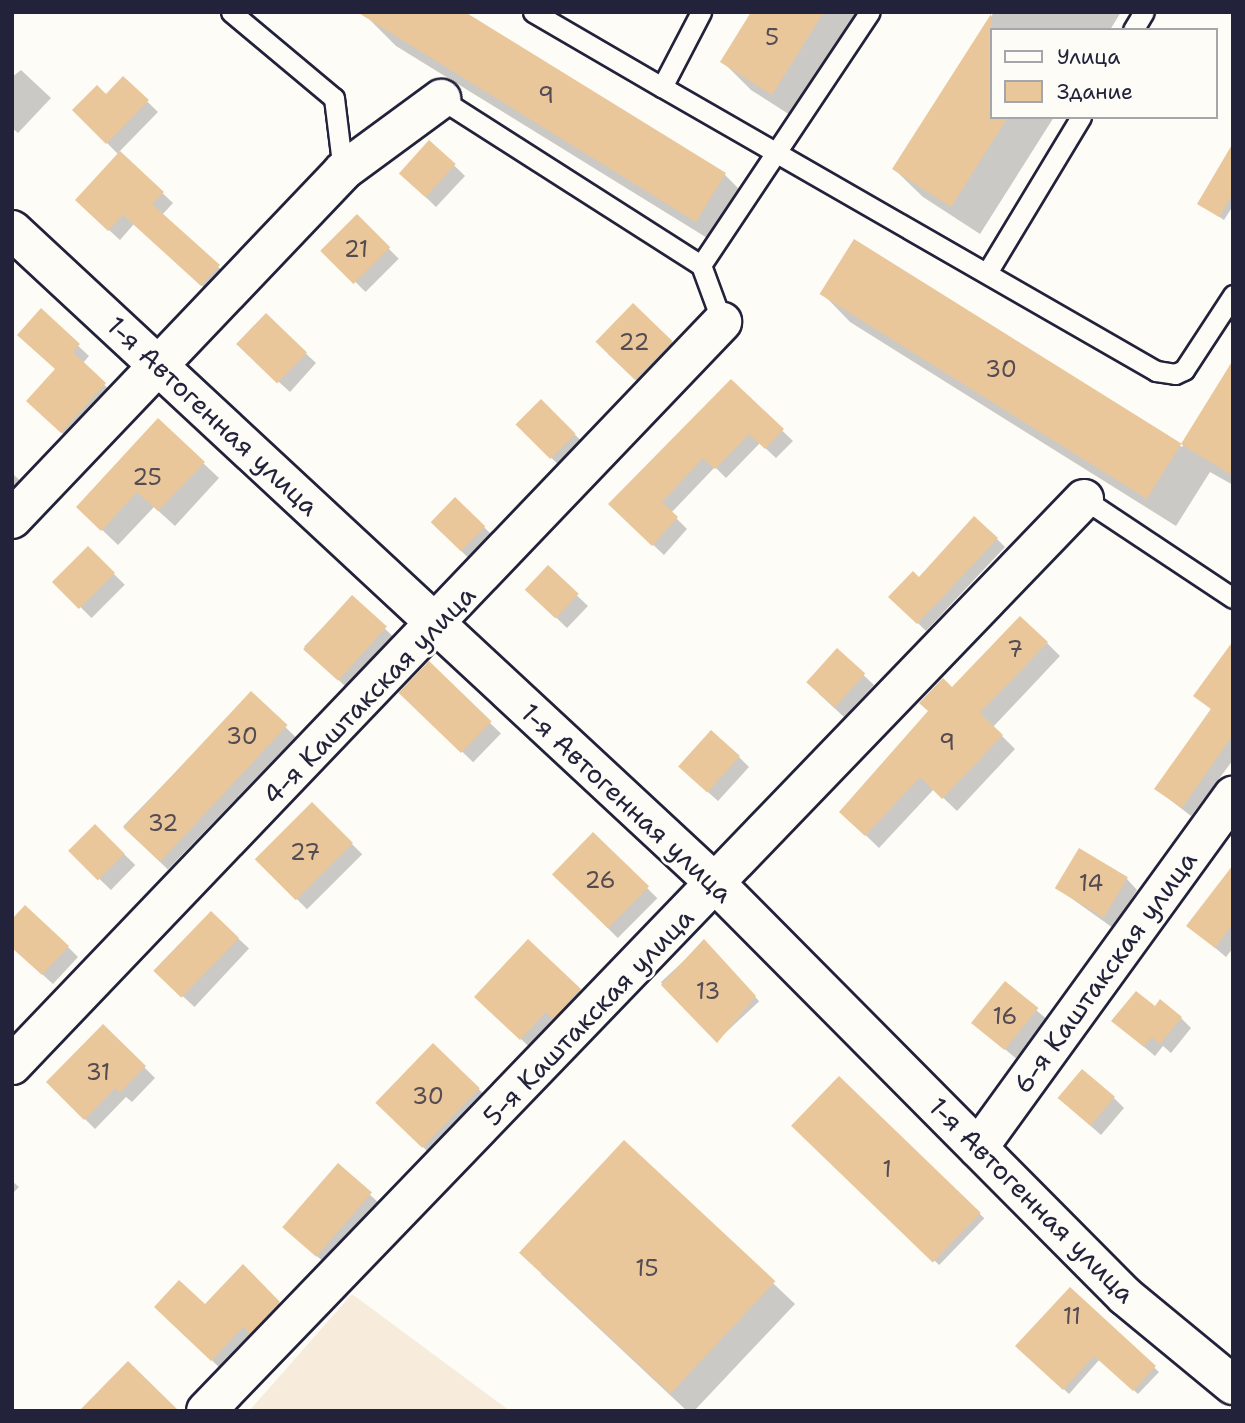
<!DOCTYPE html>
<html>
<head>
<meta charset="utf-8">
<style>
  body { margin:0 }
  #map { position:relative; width:1245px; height:1423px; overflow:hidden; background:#fdfcf7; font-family:"Shantell Sans",sans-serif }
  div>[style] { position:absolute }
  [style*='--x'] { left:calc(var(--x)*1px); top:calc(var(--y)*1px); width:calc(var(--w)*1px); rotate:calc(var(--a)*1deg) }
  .built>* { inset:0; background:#f7ecdb }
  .shadow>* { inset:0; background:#0003; transform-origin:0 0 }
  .building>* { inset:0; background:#e9c79a; transform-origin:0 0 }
  .roads { filter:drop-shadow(2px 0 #22223b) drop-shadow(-2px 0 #22223b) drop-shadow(0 2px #22223b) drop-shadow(0 -2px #22223b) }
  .service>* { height:19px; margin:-9.5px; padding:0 9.5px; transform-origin:9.5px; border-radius:9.5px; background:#fdfcf7 }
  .minor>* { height:38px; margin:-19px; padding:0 19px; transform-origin:19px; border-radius:19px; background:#fdfcf7 }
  span { translate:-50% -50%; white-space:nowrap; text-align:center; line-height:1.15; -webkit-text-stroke:6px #fdfcf7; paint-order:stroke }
  .number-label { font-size:23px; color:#544b53 }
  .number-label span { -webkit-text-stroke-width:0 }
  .street-label { font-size:26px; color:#22223b }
  .frame { position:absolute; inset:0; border:14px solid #22223b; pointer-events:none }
  .legend { position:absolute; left:990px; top:28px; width:228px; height:91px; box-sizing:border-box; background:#fdfcf7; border:2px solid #a5a5ac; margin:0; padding:9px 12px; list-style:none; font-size:21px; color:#22223b }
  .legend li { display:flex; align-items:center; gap:14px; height:35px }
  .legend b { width:35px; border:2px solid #a5a5ac }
</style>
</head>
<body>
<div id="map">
  <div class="built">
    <div style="clip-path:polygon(352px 1294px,510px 1411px,249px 1411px)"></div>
  </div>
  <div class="shadow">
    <div style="clip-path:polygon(753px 12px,871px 12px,801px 122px,751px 90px,722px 61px)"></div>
    <div style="clip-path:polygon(994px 12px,1121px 12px,1110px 30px,991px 30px,991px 117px,1054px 117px,980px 234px,923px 197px,894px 169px)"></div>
    <div style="clip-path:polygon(367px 17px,725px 175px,753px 203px,725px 249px,396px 46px)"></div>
    <div style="clip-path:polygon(21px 70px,51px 98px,18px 133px,12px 128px,12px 77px)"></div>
    <div style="clip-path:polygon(123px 78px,158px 112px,119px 152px,173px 203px,162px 215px,229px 277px,212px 295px,134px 224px,120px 240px,87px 210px,119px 155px,74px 110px,106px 96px)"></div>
    <div style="clip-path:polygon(430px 142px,465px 176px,436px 207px,412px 184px)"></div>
    <div style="clip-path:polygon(1233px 176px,1233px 206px,1224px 220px,1199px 203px)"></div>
    <div style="left:357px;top:217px;width:59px;height:47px;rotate:45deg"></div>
    <div style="clip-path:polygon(854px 241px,1182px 447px,1233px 364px,1233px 485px,1210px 472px,1176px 526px,850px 322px,822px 293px)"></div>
    <div style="clip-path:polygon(633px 306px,682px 352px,647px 390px,608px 354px)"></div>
    <div style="clip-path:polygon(41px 311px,89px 356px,82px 364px,115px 395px,72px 442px,38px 411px,56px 370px)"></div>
    <div style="clip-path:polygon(266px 316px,316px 363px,290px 392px,249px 355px)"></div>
    <div style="clip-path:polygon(731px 381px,793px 441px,776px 458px,760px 443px,726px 478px,715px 467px,671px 513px,687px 529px,664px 555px,620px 514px)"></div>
    <div style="left:541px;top:402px;width:62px;height:33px;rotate:44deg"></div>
    <div style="clip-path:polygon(203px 463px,219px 478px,175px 526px,154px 507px,118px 545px,78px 507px)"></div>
    <div style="clip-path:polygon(12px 473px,34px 494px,12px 517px)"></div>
    <div style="left:456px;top:499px;width:55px;height:33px;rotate:45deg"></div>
    <div style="clip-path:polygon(997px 539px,1005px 547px,926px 631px,891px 597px)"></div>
    <div style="left:88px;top:548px;width:52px;height:47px;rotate:45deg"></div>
    <div style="clip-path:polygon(548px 568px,588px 606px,567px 628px,538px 600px)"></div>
    <div style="left:352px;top:597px;width:61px;height:69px;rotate:44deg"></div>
    <div style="clip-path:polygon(1047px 643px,1060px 656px,993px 727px,1015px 749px,957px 811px,934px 789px,879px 848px,855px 825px,930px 711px,953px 689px)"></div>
    <div style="clip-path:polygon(837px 650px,874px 685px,844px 717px,818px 693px)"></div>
    <div style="left:429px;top:664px;width:100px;height:40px;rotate:44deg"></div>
    <div style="clip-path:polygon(1233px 674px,1233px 760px,1191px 816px,1156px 789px,1211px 709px,1196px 696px)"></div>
    <div style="left:251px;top:694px;width:62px;height:184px;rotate:44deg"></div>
    <div style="clip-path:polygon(739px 757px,749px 767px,718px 801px,691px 777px)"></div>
    <div style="left:312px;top:804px;width:71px;height:78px;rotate:45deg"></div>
    <div style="left:95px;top:826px;width:56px;height:35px;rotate:44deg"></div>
    <div style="left:593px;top:834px;width:91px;height:56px;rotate:45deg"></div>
    <div style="clip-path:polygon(1127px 879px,1137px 890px,1113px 928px,1057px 888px)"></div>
    <div style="clip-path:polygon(1233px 897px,1233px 948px,1226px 957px,1189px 926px)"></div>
    <div style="left:211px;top:913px;width:52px;height:80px;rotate:43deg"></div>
    <div style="clip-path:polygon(528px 942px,596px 1006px,537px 1054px,492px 1012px)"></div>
    <div style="left:704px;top:942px;width:81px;height:59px;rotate:47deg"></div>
    <div style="clip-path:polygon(12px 947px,68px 947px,78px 957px,53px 984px)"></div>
    <div style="left:1005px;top:984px;width:56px;height:50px;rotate:40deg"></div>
    <div style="clip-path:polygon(1155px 1009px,1181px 1018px,1191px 1028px,1171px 1053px,1163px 1046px,1155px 1056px,1113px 1021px)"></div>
    <div style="clip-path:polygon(103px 1026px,155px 1078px,132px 1102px,126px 1097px,95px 1129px,48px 1082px)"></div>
    <div style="clip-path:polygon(433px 1045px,495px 1105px,440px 1163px,394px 1120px)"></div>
    <div style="left:839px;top:1078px;width:202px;height:65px;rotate:44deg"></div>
    <div style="clip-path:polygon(1114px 1098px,1124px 1108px,1101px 1135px,1070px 1108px)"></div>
    <div style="clip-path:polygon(625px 1143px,795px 1304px,694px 1411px,687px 1411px,541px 1274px)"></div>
    <div style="clip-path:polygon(338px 1165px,381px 1205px,327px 1265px,294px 1236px)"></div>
    <div style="clip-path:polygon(12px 1181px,19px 1187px,12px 1194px)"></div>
    <div style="clip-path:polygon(243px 1266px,289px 1314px,222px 1370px,156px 1307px,205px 1307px)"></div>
    <div style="clip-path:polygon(1070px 1289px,1159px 1372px,1138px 1394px,1100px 1359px,1069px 1394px,1018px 1346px)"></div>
  </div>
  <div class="building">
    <div style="clip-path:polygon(357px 12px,465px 12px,726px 173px,696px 222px)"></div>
    <div style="clip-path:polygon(751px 12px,824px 12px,772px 95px,720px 62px)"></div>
    <div style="clip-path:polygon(991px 14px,991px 117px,1008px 117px,951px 207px,892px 169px)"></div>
    <div style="clip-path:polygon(123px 76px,149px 100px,106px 144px,72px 110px,97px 85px,106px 94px)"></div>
    <div style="left:429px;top:140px;width:36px;height:45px;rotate:42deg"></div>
    <div style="clip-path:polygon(1233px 143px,1233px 194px,1219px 217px,1197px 204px)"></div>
    <div style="clip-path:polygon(120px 151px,164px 192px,152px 204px,220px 265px,201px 286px,123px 215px,108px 231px,75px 200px)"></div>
    <div style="left:357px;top:214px;width:47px;height:52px;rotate:45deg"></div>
    <div style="left:854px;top:239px;width:386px;height:65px;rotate:32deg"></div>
    <div style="left:633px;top:303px;width:55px;height:54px;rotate:44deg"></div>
    <div style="clip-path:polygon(41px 308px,80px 344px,73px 352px,106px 383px,61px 433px,26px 401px,55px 369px,17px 335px)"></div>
    <div style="left:266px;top:313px;width:57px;height:43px;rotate:44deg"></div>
    <div style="clip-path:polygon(1233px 360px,1233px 476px,1181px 444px)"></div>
    <div style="clip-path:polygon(731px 379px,784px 429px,765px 449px,749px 434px,715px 469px,703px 458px,662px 502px,678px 517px,652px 546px,608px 504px)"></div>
    <div style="left:541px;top:399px;width:49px;height:36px;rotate:45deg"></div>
    <div style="clip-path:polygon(158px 418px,205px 462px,158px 511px,137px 492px,101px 531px,76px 507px)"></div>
    <div style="left:455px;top:497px;width:42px;height:35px;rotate:44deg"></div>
    <div style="clip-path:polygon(974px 516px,998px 538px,917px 624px,888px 597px,913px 571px,919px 577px)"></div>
    <div style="left:88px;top:546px;width:38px;height:51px;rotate:45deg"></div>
    <div style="left:548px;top:565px;width:42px;height:34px;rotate:43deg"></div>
    <div style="left:352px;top:595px;width:47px;height:73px;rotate:42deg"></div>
    <div style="clip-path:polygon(1020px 616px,1048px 642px,980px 713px,1003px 735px,942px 799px,920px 777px,865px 836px,839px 812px,928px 711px,919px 703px,943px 678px,952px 687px)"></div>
    <div style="clip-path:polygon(1233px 641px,1233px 735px,1182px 808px,1154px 789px,1211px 709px,1193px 696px)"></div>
    <div style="left:837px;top:648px;width:38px;height:46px;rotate:42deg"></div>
    <div style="left:429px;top:661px;width:87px;height:44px;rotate:44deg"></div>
    <div style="left:251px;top:691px;width:50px;height:187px;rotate:43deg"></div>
    <div style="left:711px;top:730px;width:39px;height:49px;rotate:42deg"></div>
    <div style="left:312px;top:802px;width:58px;height:81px;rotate:45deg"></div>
    <div style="left:95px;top:824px;width:42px;height:38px;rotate:45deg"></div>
    <div style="left:593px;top:832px;width:78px;height:59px;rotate:44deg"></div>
    <div style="left:1079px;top:848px;width:57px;height:47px;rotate:31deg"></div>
    <div style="clip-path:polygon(1233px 865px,1233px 924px,1215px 948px,1186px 926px)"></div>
    <div style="clip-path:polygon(25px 905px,69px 946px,42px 975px,12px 948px,12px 919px)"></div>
    <div style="left:211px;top:911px;width:39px;height:83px;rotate:44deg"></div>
    <div style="clip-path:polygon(528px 939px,581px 989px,553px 1019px,546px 1012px,520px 1040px,474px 997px)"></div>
    <div style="clip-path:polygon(704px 939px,756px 996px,717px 1043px,661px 985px)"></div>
    <div style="left:1005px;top:981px;width:43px;height:54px;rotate:39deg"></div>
    <div style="clip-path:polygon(1136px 991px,1155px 1006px,1160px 999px,1182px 1017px,1160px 1044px,1152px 1037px,1144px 1047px,1111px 1021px)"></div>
    <div style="clip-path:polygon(103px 1024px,146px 1066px,120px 1093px,115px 1088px,84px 1120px,46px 1082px)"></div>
    <div style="left:433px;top:1043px;width:65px;height:83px;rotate:44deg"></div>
    <div style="left:1082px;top:1069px;width:43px;height:38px;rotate:40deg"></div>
    <div style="left:839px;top:1076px;width:197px;height:69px;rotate:44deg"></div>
    <div style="left:624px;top:1140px;width:207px;height:154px;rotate:43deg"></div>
    <div style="left:338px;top:1163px;width:45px;height:85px;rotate:41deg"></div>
    <div style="clip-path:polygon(243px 1264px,280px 1302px,250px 1334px,243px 1327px,211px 1361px,154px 1307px,179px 1280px,205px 1304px)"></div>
    <div style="clip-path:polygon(1070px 1287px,1156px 1366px,1133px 1391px,1094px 1356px,1063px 1390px,1015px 1346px)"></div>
    <div style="clip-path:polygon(128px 1361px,179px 1411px,79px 1411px)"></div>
  </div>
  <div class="roads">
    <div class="service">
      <div style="--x:231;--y:12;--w:134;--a:39.9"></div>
      <div style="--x:334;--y:98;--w:74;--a:83"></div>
      <div style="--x:533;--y:12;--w:149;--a:30.2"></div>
      <div style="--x:662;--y:87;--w:85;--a:-62.5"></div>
      <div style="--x:1133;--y:30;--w:21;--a:-59"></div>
      <div style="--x:662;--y:87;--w:570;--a:29.89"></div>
      <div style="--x:1156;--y:371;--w:19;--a:9"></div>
      <div style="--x:1175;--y:374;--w:10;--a:-24"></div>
      <div style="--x:1184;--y:370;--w:90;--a:-56.8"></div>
      <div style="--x:441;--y:99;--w:308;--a:32.6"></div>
      <div style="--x:701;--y:265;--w:61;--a:69.8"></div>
      <div style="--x:701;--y:265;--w:304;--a:-56.3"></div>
      <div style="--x:988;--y:271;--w:180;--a:-58.9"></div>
      <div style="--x:1084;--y:499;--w:179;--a:33.6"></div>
    </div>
    <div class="minor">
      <div style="--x:12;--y:230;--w:962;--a:42.89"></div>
      <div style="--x:717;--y:885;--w:579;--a:45.21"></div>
      <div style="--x:1125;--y:1296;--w:140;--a:39.5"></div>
      <div style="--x:12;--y:519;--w:480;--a:-46.4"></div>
      <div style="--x:343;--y:171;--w:122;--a:-36.3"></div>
      <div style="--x:12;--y:1065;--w:1028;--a:-46.3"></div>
      <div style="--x:978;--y:1148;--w:435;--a:-54.1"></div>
      <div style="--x:206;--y:1411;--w:1266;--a:-46.09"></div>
    </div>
  </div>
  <div class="number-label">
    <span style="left:772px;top:37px">5</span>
    <span style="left:546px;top:95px">9</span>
    <span style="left:356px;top:249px">21</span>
    <span style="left:634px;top:342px">22</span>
    <span style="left:1001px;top:369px">30</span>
    <span style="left:147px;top:477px">25</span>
    <span style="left:1015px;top:649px">7</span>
    <span style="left:242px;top:736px">30</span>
    <span style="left:947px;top:742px">9</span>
    <span style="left:163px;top:823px">32</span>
    <span style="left:305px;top:852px">27</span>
    <span style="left:600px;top:880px">26</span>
    <span style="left:1091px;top:883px">14</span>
    <span style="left:708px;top:991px">13</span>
    <span style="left:1005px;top:1016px">16</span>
    <span style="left:98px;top:1072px">31</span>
    <span style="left:428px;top:1096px">30</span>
    <span style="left:887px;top:1169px">1</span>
    <span style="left:647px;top:1268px">15</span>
    <span style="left:1072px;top:1316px">11</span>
  </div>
  <div class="street-label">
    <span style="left:213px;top:416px;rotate:43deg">1-я Автогенная улица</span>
    <span style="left:369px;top:695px;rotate:-46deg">4-я Каштакская улица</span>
    <span style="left:627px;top:803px;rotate:43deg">1-я Автогенная улица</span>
    <span style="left:1105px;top:972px;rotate:-54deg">6-я Каштакская улица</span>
    <span style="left:588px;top:1017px;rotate:-46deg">5-я Каштакская улица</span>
    <span style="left:1032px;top:1200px;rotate:45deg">1-я Автогенная улица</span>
  </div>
  <div class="frame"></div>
  <ul class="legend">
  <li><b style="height:9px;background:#fdfcf7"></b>Улица</li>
  <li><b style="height:19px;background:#e9c79a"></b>Здание</li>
  </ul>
</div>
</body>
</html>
